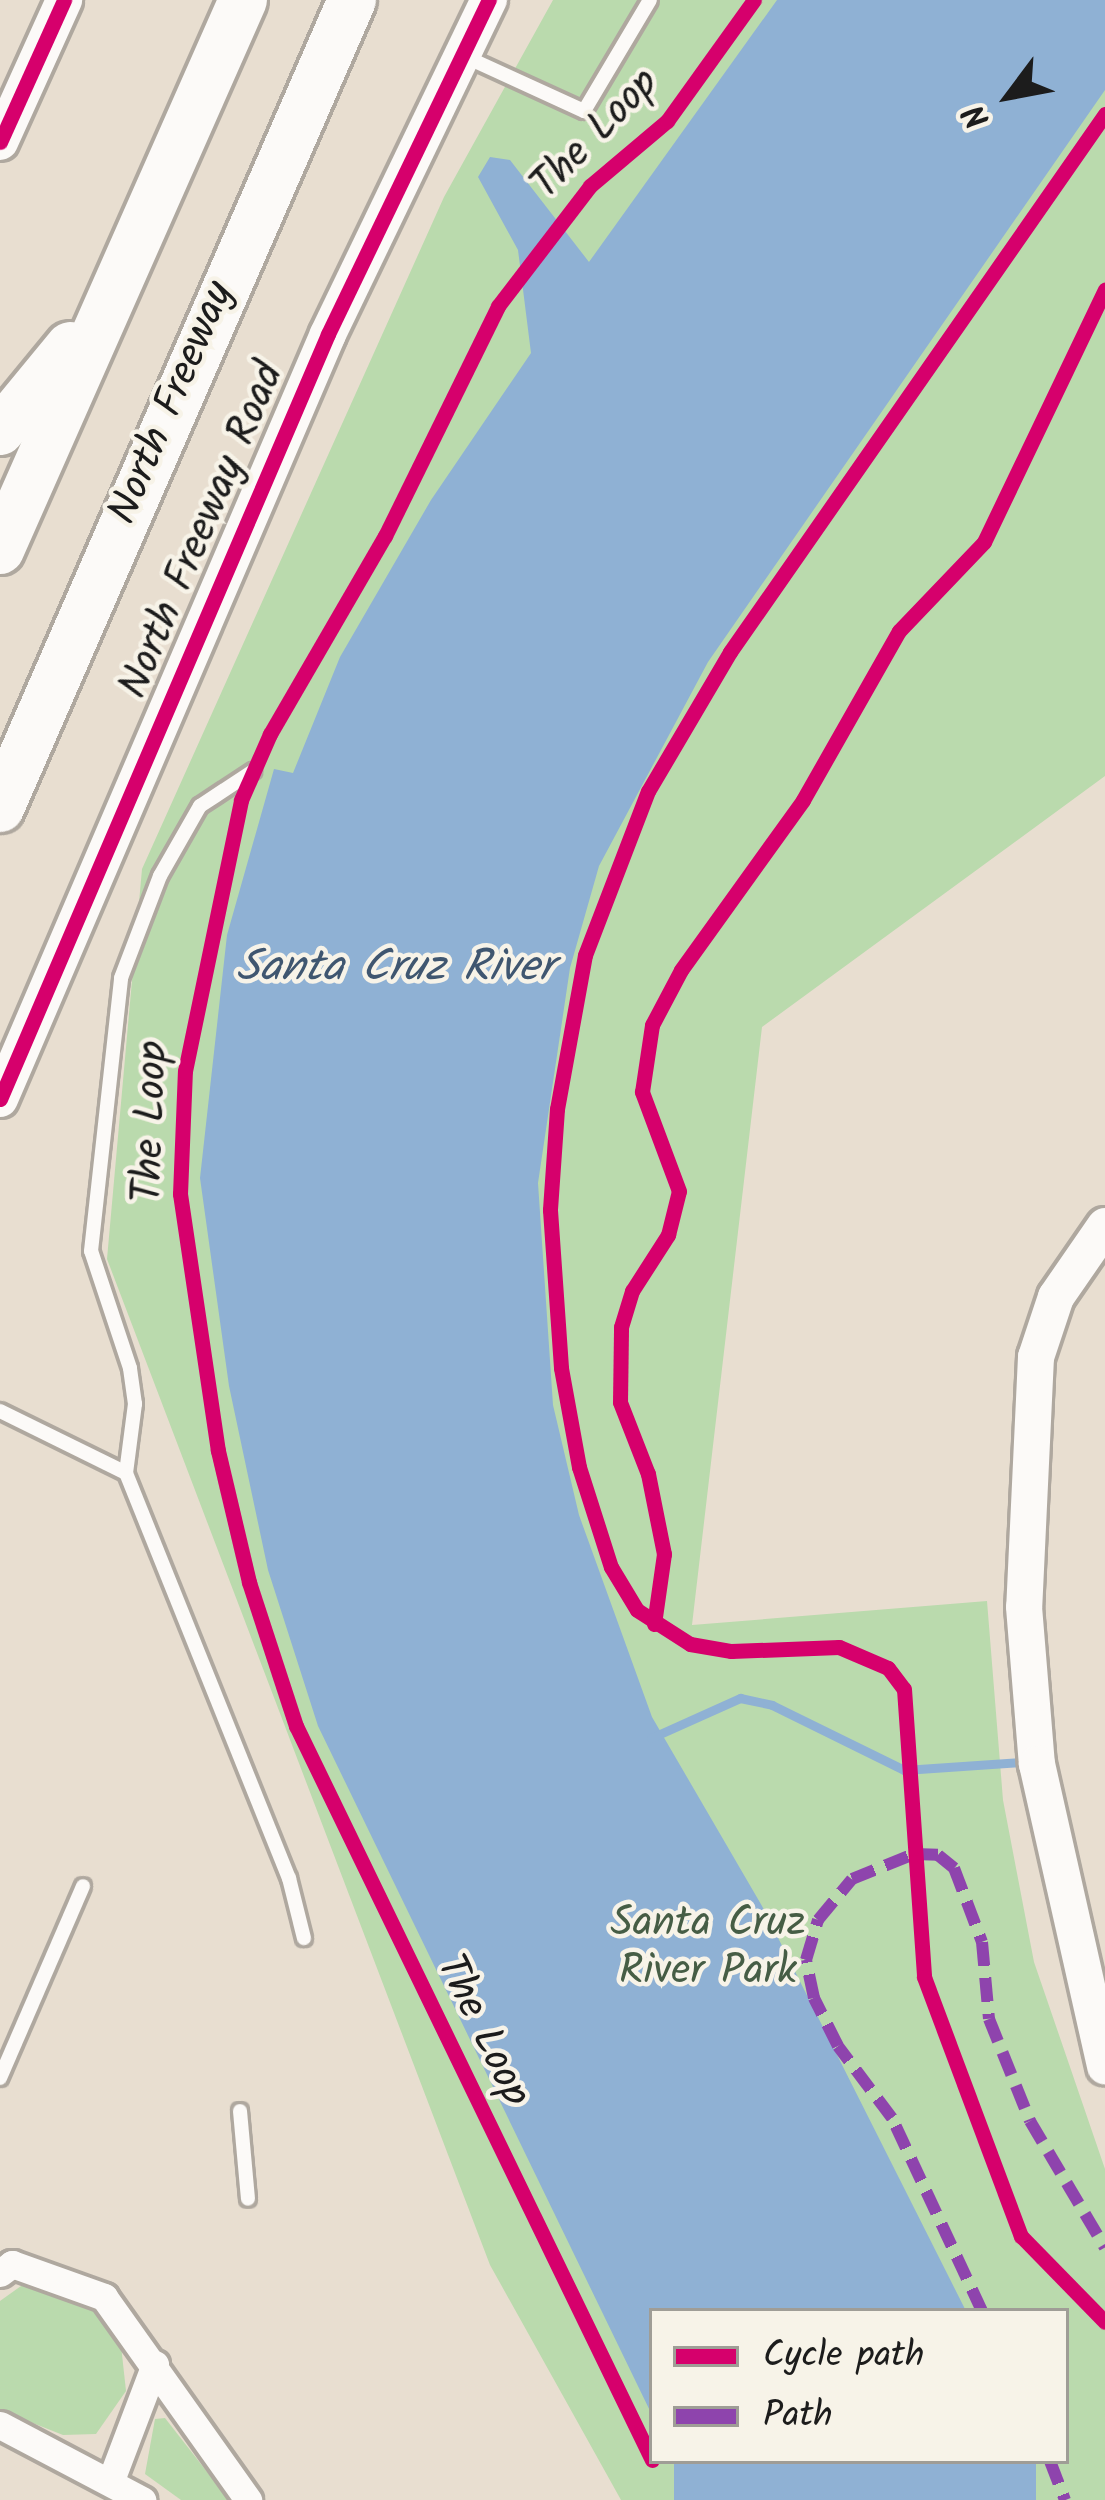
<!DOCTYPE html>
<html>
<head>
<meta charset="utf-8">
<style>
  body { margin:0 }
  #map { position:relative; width:1105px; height:2500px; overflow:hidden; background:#e8ded0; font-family:Kalam,sans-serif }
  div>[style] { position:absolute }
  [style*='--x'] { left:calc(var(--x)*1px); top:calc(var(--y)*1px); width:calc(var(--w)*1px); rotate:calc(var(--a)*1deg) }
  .green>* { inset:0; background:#badaad }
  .water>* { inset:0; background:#8fb1d4; transform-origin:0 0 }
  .stream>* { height:9px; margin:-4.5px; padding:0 4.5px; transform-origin:4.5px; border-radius:4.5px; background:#8fb1d4 }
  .roads { filter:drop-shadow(3px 0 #afa89f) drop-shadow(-3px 0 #afa89f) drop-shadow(0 3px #afa89f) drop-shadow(0 -3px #afa89f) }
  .lane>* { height:14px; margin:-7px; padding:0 7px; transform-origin:7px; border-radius:7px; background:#fcfaf8 }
  .street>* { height:27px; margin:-13.5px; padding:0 13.5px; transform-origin:13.5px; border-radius:13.5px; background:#fcfaf8 }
  .secondary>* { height:36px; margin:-18px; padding:0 18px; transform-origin:18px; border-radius:18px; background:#fcfaf8 }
  .highway>* { height:48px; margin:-24px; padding:0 24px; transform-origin:24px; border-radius:24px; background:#fcfaf8 }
  .quiet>* { height:12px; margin-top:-6px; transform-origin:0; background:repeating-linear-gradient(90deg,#8e44ad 0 24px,transparent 0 36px) }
  .cycleway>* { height:15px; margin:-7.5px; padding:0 7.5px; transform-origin:7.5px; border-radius:7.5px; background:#d6006c }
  span { translate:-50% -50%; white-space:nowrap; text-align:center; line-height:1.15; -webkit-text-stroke:9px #f7f3e8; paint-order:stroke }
  .street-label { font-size:42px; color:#1c1c1c }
  .park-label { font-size:42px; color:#465d45 }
  .water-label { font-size:45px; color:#3f5670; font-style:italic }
  .legend { position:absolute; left:649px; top:2308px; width:420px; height:156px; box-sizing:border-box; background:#f7f3e8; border:3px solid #9f9d96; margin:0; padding:15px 21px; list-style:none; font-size:36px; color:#1c1c1c }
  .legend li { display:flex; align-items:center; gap:24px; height:60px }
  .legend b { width:60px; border:3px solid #9f9d96 }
  .north { position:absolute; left:949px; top:36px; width:120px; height:120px; -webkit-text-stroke:9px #f7f3e8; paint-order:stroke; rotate:238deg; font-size:33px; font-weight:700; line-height:48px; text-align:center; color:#1c1c1c }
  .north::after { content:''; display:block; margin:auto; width:42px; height:54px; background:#1c1c1c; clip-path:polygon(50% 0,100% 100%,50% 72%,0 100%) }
</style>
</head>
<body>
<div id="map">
  <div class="green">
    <div style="clip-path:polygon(evenodd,553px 0,1105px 0,1105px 776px,762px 1027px,692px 1625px,987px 1601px,1003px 1800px,1034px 1962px,1105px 2169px,1105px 2500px,621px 2500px,490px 2265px,107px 1259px,142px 869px,444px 197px,553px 0,652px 2311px,1066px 2311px,1066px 2461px,652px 2461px,652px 2311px)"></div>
    <div style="clip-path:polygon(28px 2281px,88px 2305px,120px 2336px,126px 2391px,96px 2434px,63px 2435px,0 2410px,0 2301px)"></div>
    <div style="clip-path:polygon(165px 2418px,229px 2500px,181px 2500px,145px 2474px,155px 2419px)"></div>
  </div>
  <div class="water">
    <div style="clip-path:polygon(777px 0,1105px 0,1105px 90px,708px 662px,599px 866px,570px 968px,538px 1183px,553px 1405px,579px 1515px,652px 1717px,762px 1906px,966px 2311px,652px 2311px,652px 2415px,318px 1726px,268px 1570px,229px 1386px,200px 1178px,227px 935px,274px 769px,293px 773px,340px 657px,431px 500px,531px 353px,518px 250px,478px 177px,490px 157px,510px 160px,589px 262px)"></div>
    <div style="left:674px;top:2461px;width:362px;height:43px"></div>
  </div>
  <div class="stream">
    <div style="--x:651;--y:1738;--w:98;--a:-24.2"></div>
    <div style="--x:740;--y:1698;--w:33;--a:12"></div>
    <div style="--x:772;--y:1705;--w:147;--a:26.2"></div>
    <div style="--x:904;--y:1770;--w:118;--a:-3.9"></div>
  </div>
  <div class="roads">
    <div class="lane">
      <div style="--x:466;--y:57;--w:130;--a:24.6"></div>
      <div style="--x:584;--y:111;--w:129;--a:-59.3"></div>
      <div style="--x:0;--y:1411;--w:140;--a:26.2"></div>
      <div style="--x:126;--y:1473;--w:437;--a:68.1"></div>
      <div style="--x:289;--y:1878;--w:62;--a:76"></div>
      <div style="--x:126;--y:1473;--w:70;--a:-82.6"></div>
      <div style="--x:135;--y:1404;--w:36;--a:-98"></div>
      <div style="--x:130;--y:1368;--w:123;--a:-108.4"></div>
      <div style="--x:91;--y:1251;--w:275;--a:-83.7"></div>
      <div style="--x:121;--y:978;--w:109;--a:-69.1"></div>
      <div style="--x:160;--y:876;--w:81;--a:-60.3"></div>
      <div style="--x:200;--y:806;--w:64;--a:-33.4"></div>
      <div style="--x:0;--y:2078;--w:209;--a:-66.6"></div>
      <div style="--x:240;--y:2111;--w:88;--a:84.8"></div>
    </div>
    <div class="street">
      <div style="--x:0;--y:2273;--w:15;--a:-37"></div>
      <div style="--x:12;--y:2264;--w:98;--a:19.7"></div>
      <div style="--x:104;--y:2297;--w:249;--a:54.6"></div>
      <div style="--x:0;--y:2425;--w:161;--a:27.8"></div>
      <div style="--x:111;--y:2480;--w:124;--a:-69.2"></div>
    </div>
    <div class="secondary">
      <div style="--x:0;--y:142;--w:156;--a:-65.7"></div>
      <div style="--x:0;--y:1099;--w:832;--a:-66.79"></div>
      <div style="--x:328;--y:334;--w:371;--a:-64.3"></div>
      <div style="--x:1105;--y:1226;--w:86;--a:124.6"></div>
      <div style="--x:1056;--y:1297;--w:63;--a:108.4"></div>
      <div style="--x:1036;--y:1357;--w:250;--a:92.7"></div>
      <div style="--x:1024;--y:1607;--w:158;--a:85.3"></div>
      <div style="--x:1037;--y:1764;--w:310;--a:77.3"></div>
    </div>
    <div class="highway">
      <div style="--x:0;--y:431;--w:110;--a:-50.5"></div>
      <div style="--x:0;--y:550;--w:601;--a:-66.16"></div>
      <div style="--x:0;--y:808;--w:881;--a:-66.46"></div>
    </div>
  </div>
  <div class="quiet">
    <div style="--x:982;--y:2311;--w:213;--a:-115"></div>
    <div style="--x:892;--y:2118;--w:90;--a:-126.9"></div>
    <div style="--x:838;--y:2046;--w:54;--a:-116.6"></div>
    <div style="--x:814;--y:1998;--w:39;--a:-102"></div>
    <div style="--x:806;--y:1960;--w:42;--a:-73.3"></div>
    <div style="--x:818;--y:1920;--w:53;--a:-50.3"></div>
    <div style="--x:852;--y:1879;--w:67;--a:-22"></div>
    <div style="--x:914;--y:1854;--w:24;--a:2"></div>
    <div style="--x:938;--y:1855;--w:21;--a:39"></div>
    <div style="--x:954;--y:1868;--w:79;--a:69.3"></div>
    <div style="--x:982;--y:1942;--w:77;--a:84.8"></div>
    <div style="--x:989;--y:2019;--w:110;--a:68.1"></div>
    <div style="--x:1030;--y:2121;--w:147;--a:59.4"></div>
    <div style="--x:1050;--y:2461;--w:42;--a:69"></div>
  </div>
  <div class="cycleway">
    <div style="--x:1105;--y:114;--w:656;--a:124.88"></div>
    <div style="--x:730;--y:652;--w:161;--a:120.5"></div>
    <div style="--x:648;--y:791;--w:176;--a:111"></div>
    <div style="--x:585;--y:955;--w:157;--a:100.3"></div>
    <div style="--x:557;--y:1109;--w:101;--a:94"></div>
    <div style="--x:550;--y:1210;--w:158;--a:86"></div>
    <div style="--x:561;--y:1368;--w:101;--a:79.7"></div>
    <div style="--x:579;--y:1467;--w:105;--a:72.3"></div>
    <div style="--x:611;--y:1567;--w:50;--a:58.8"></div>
    <div style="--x:637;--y:1610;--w:63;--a:32.7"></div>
    <div style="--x:690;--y:1644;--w:42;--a:9.7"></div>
    <div style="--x:731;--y:1651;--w:108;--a:-2.1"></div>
    <div style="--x:839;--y:1647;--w:53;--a:23.2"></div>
    <div style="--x:888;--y:1668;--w:26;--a:53"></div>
    <div style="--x:904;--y:1689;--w:289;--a:86"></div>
    <div style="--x:924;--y:1977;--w:277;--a:69.5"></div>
    <div style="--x:1021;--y:2236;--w:120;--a:45.7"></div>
    <div style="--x:0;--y:142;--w:156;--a:-65.7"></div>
    <div style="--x:0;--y:1099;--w:832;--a:-66.79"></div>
    <div style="--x:328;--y:334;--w:371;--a:-64.3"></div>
    <div style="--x:654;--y:1624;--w:71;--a:-81.9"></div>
    <div style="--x:664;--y:1554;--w:82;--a:-101.3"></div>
    <div style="--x:648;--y:1474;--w:77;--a:-111.3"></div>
    <div style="--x:620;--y:1402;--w:75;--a:-89.2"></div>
    <div style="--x:621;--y:1327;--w:38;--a:-73"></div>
    <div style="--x:632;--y:1291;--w:67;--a:-57.3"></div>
    <div style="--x:668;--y:1235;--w:45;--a:-76"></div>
    <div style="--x:679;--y:1191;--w:106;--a:-110.5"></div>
    <div style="--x:642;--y:1092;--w:68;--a:-81.5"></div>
    <div style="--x:652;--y:1025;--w:62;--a:-62.2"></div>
    <div style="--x:681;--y:970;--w:209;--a:-54.3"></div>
    <div style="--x:803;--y:800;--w:194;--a:-60.4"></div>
    <div style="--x:899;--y:631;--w:123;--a:-46.3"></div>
    <div style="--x:984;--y:542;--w:280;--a:-64.4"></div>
    <div style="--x:652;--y:2460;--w:816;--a:-115.87"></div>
    <div style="--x:296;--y:1726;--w:151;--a:-108.1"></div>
    <div style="--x:249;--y:1582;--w:135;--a:-103.3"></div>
    <div style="--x:218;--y:1451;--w:260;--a:-98.4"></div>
    <div style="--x:180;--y:1194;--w:123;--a:-87.7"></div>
    <div style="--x:185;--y:1071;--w:277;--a:-78.3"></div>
    <div style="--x:241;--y:800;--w:72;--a:-66.3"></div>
    <div style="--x:270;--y:734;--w:229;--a:-59.9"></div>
    <div style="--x:385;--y:536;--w:256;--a:-63.8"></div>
    <div style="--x:498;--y:306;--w:151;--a:-52.5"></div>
    <div style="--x:590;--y:186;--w:101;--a:-40.2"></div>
    <div style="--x:667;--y:121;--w:149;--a:-54.3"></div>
  </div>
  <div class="street-label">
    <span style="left:596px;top:135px;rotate:-46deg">The Loop</span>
    <span style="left:172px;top:403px;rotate:-67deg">North Freeway</span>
    <span style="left:203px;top:531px;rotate:-67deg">North Freeway Road</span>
    <span style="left:152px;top:1122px;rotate:-88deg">The Loop</span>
    <span style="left:482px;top:2031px;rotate:64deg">The Loop</span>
  </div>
  <div class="park-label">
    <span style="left:708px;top:1948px">Santa Cruz<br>River Park</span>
  </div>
  <div class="water-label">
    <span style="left:395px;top:969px">Santa Cruz River</span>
  </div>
  <ul class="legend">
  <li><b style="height:15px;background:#d6006c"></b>Cycle path</li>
  <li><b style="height:15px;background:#8e44ad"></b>Path</li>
  </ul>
  <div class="north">N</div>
</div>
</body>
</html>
